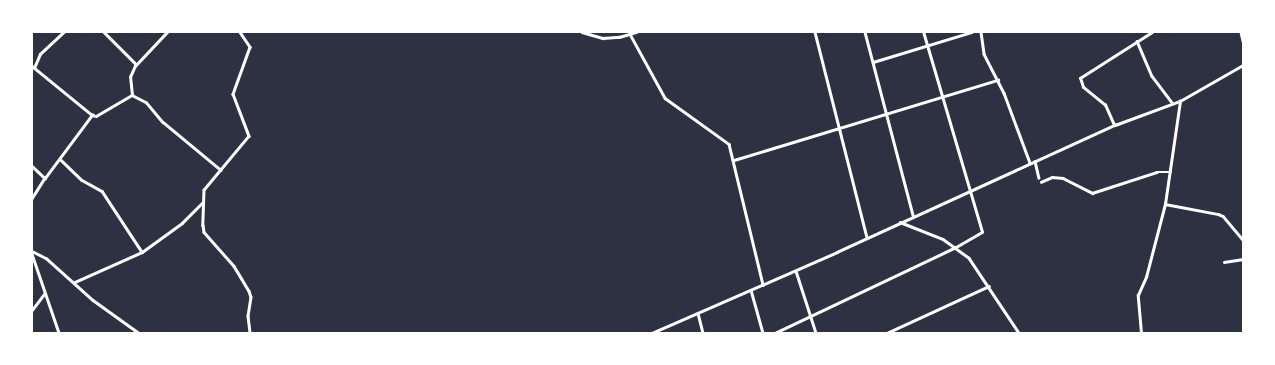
<!DOCTYPE html>
<html>
<head>
<meta charset="utf-8">
<style>
  body { margin:0 }
  #map { position:relative; width:1275px; height:365px; overflow:hidden; background:#2d3142; font-family:Rubik,sans-serif }
  div>[style] { position:absolute }
  [style*='--x'] { left:calc(var(--x)*1px); top:calc(var(--y)*1px); width:calc(var(--w)*1px); rotate:calc(var(--a)*1deg) }
  .minor>* { height:2.5px; margin:-1.25px; padding:0 1.25px; transform-origin:1.25px; border-radius:1.25px; background:#fff }
  span { translate:-50% -50%; white-space:nowrap; text-align:center; line-height:1.15; -webkit-text-stroke:3.5px #fff; paint-order:stroke }
  .frame { position:absolute; inset:0; border:33px solid #fff; pointer-events:none }
</style>
</head>
<body>
<div id="map">
  <div class="minor">
    <div style="--x:104;--y:32;--w:45;--a:45"></div>
    <div style="--x:240;--y:32;--w:18;--a:56"></div>
    <div style="--x:250;--y:47;--w:50;--a:109.9"></div>
    <div style="--x:233;--y:94;--w:45;--a:69.1"></div>
    <div style="--x:249;--y:136;--w:70;--a:129.8"></div>
    <div style="--x:204;--y:190;--w:35;--a:92"></div>
    <div style="--x:203;--y:225;--w:7;--a:82"></div>
    <div style="--x:204;--y:232;--w:45;--a:48.6"></div>
    <div style="--x:234;--y:266;--w:29;--a:59"></div>
    <div style="--x:249;--y:291;--w:6;--a:72"></div>
    <div style="--x:251;--y:297;--w:19;--a:99"></div>
    <div style="--x:248;--y:316;--w:17;--a:83"></div>
    <div style="--x:582;--y:32;--w:22;--a:16"></div>
    <div style="--x:603;--y:38;--w:16;--a:-4"></div>
    <div style="--x:619;--y:37;--w:18;--a:-16"></div>
    <div style="--x:815;--y:32;--w:211;--a:75.8"></div>
    <div style="--x:865;--y:32;--w:189;--a:75.3"></div>
    <div style="--x:981;--y:32;--w:22;--a:82"></div>
    <div style="--x:984;--y:54;--w:44;--a:62.9"></div>
    <div style="--x:1004;--y:93;--w:75;--a:69.6"></div>
    <div style="--x:1241;--y:32;--w:9;--a:77"></div>
    <div style="--x:630;--y:34;--w:73;--a:61.3"></div>
    <div style="--x:665;--y:98;--w:79;--a:35.7"></div>
    <div style="--x:729;--y:144;--w:145;--a:76.4"></div>
    <div style="--x:1137;--y:41;--w:38;--a:67"></div>
    <div style="--x:1152;--y:76;--w:34;--a:53"></div>
    <div style="--x:873;--y:62;--w:103;--a:-16.9"></div>
    <div style="--x:32;--y:66;--w:77;--a:39.2"></div>
    <div style="--x:92;--y:115;--w:4;--a:14"></div>
    <div style="--x:96;--y:116;--w:42;--a:-30.3"></div>
    <div style="--x:34;--y:68;--w:15;--a:-67"></div>
    <div style="--x:40;--y:54;--w:33;--a:-43"></div>
    <div style="--x:132;--y:95;--w:16;--a:27"></div>
    <div style="--x:146;--y:102;--w:26;--a:50"></div>
    <div style="--x:163;--y:122;--w:75;--a:39.6"></div>
    <div style="--x:132;--y:95;--w:18;--a:-96"></div>
    <div style="--x:130;--y:77;--w:12;--a:-66"></div>
    <div style="--x:135;--y:66;--w:47;--a:-46.7"></div>
    <div style="--x:1114;--y:125;--w:22;--a:-114"></div>
    <div style="--x:1105;--y:105;--w:28;--a:-141"></div>
    <div style="--x:1083;--y:87;--w:9;--a:-108"></div>
    <div style="--x:1080;--y:78;--w:85;--a:-32.6"></div>
    <div style="--x:60;--y:159;--w:30;--a:44"></div>
    <div style="--x:82;--y:180;--w:23;--a:29"></div>
    <div style="--x:102;--y:191;--w:73;--a:56.7"></div>
    <div style="--x:734;--y:160;--w:276;--a:-16.9"></div>
    <div style="--x:1035;--y:161;--w:17;--a:77"></div>
    <div style="--x:32;--y:166;--w:18;--a:43"></div>
    <div style="--x:45;--y:178;--w:25;--a:122"></div>
    <div style="--x:45;--y:178;--w:79;--a:-53.3"></div>
    <div style="--x:1041;--y:182;--w:12;--a:-24"></div>
    <div style="--x:1052;--y:177;--w:11;--a:5"></div>
    <div style="--x:1063;--y:178;--w:33;--a:27"></div>
    <div style="--x:1092;--y:193;--w:68;--a:-17.9"></div>
    <div style="--x:1157;--y:172;--w:14;--a:0"></div>
    <div style="--x:1165;--y:204;--w:54;--a:10.7"></div>
    <div style="--x:1218;--y:214;--w:5;--a:22"></div>
    <div style="--x:1223;--y:216;--w:31;--a:50"></div>
    <div style="--x:900;--y:222;--w:46;--a:21.6"></div>
    <div style="--x:943;--y:239;--w:32;--a:36"></div>
    <div style="--x:969;--y:258;--w:90;--a:56.3"></div>
    <div style="--x:32;--y:251;--w:16;--a:27"></div>
    <div style="--x:46;--y:258;--w:63;--a:41.8"></div>
    <div style="--x:93;--y:300;--w:57;--a:35.7"></div>
    <div style="--x:32;--y:254;--w:83;--a:71.1"></div>
    <div style="--x:1224;--y:262;--w:19;--a:-9"></div>
    <div style="--x:796;--y:271;--w:65;--a:72.1"></div>
    <div style="--x:75;--y:282;--w:73;--a:-24.1"></div>
    <div style="--x:142;--y:252;--w:49;--a:-35.9"></div>
    <div style="--x:182;--y:223;--w:28;--a:-45"></div>
    <div style="--x:751;--y:290;--w:45;--a:74.4"></div>
    <div style="--x:32;--y:310;--w:20;--a:-53"></div>
    <div style="--x:698;--y:313;--w:21;--a:76"></div>
    <div style="--x:652;--y:333;--w:202;--a:-23.6"></div>
    <div style="--x:837;--y:252;--w:306;--a:-24.6"></div>
    <div style="--x:1115;--y:125;--w:69;--a:-20.3"></div>
    <div style="--x:1180;--y:101;--w:73;--a:-29.7"></div>
    <div style="--x:775;--y:333;--w:200;--a:-25.4"></div>
    <div style="--x:956;--y:247;--w:30;--a:-30"></div>
    <div style="--x:982;--y:232;--w:209;--a:-106.4"></div>
    <div style="--x:887;--y:333;--w:112;--a:-24.7"></div>
    <div style="--x:1141;--y:333;--w:38;--a:-95"></div>
    <div style="--x:1138;--y:295;--w:20;--a:-66"></div>
    <div style="--x:1146;--y:277;--w:75;--a:-75.4"></div>
    <div style="--x:1165;--y:204;--w:104;--a:-81.7"></div>
  </div>
  <div class="frame"></div>
</div>
</body>
</html>
